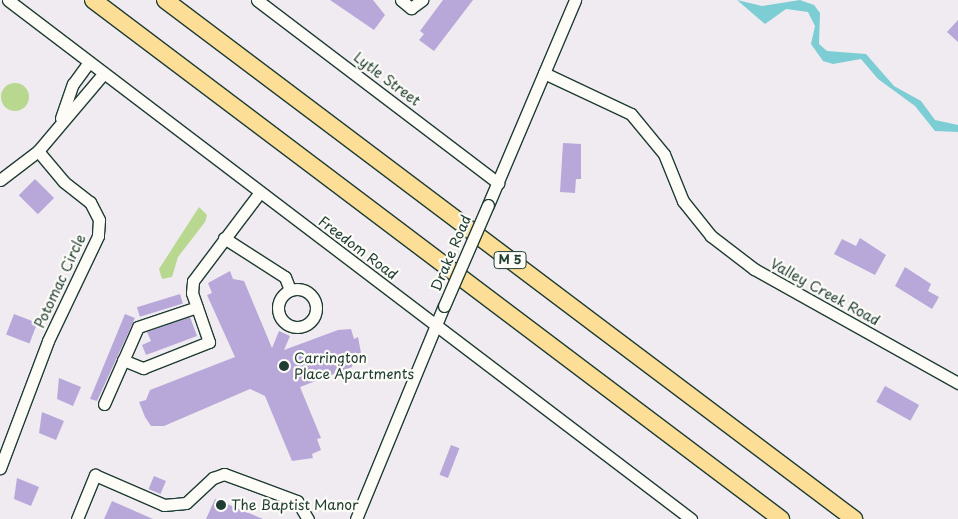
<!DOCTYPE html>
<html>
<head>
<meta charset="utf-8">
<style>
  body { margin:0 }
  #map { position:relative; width:958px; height:519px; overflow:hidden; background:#efebf1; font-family:"Playpen Sans",sans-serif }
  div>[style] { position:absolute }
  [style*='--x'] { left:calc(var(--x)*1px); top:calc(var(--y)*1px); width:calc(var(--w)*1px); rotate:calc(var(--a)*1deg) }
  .green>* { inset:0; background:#b8d890 }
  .round { border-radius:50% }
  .water>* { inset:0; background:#7cced4 }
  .building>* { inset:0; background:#b8a8d9; transform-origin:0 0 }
  .roads { filter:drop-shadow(1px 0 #1f3d34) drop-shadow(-1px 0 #1f3d34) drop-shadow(0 1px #1f3d34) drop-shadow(0 -1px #1f3d34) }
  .minor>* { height:11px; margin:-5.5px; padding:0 5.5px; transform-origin:5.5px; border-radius:5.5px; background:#fdfcf7 }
  .minor>.ring { margin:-5.5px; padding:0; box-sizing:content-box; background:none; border:11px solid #fdfcf7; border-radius:50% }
  .highway>* { height:16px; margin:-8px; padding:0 8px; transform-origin:8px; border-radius:8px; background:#fdde96 }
  .bridges { filter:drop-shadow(1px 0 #1f3d34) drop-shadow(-1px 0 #1f3d34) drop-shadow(0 1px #1f3d34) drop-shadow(0 -1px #1f3d34) }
  .minor-bridge>* { height:11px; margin:-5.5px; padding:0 5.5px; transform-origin:5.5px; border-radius:5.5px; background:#fdfcf7 }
  .dots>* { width:14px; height:14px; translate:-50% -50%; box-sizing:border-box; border:2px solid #fdfcf7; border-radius:50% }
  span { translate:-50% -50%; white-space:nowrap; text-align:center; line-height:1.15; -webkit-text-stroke:4.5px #fdfcf7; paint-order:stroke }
  .shield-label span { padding:1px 4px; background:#fdfcf7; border:1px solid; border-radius:4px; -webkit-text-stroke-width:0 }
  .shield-label { font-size:12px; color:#1f3d34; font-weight:700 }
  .street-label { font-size:14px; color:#1f3d34 }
  .poi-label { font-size:14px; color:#1f3d34 }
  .left { translate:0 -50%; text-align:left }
</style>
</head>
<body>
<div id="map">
  <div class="green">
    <div class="round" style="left:1px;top:83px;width:28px;height:28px"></div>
    <div style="clip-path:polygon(199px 207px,207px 215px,205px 222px,178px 257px,172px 277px,162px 279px,159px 269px)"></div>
  </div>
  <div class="water">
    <div style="clip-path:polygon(737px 0,762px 6px,800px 0,814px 5px,820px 13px,819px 44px,827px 51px,866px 54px,894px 86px,921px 101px,935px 120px,958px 125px,958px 132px,935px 131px,915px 106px,878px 79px,861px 59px,833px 64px,823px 61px,811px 44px,815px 26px,808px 12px,786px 9px,765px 24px)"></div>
  </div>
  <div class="building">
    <div style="clip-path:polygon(330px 0,373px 0,385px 15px,374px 30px)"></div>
    <div style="clip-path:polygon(443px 0,473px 0,434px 51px,419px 40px,424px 34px,420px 31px)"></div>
    <div style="clip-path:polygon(958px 20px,958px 42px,947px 32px)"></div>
    <div style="clip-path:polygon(563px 143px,581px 144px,581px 179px,576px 179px,575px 193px,560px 192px)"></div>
    <div style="left:35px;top:179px;width:27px;height:23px;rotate:45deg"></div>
    <div style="clip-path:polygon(860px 238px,886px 255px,875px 275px,834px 254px,842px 239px,856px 246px)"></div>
    <div style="clip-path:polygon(905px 267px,931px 284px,928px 291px,939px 297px,932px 309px,895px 286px)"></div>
    <div style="clip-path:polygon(230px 271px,233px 279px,244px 281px,272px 348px,279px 331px,290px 336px,284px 350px,338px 330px,351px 329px,354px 339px,358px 337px,361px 353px,354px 356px,352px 367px,300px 387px,321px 438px,317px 439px,321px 450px,312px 454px,313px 458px,292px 461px,265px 396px,250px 389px,164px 426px,151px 426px,145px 417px,139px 402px,146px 400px,150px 390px,235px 357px,207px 295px,212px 293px,208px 283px)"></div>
    <div style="left:180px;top:294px;width:10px;height:45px;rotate:73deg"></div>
    <div style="left:14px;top:314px;width:25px;height:22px;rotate:21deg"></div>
    <div style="clip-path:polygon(125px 314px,135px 318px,97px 401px,90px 399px)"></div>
    <div style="clip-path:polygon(190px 317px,197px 336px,146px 355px,142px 345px,151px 341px,147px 332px)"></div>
    <div style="clip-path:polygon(59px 378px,81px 387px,73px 406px,57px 399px)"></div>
    <div style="left:885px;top:386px;width:39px;height:18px;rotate:29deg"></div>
    <div style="clip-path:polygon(42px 412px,64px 421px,56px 440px,39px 433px)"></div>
    <div style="left:451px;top:445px;width:9px;height:32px;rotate:21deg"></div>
    <div style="left:154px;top:476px;width:13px;height:14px;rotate:23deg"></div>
    <div style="clip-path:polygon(17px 478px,39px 487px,31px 506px,14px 499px)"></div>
    <div style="clip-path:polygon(215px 499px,263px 519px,206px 519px)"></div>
    <div style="clip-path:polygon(112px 501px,153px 519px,104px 519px)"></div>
  </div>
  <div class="roads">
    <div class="minor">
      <div style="--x:8;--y:0;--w:858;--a:37.23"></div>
      <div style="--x:257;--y:0;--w:303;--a:37.2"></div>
      <div style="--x:401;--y:0;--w:13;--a:39"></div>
      <div style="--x:411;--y:8;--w:14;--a:-36"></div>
      <div style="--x:544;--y:73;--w:96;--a:25.2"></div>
      <div style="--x:631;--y:114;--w:52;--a:50.5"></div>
      <div style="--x:664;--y:154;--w:51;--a:68"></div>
      <div style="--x:683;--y:201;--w:45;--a:51.3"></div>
      <div style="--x:711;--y:236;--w:54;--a:37.5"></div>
      <div style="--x:754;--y:269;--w:234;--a:29.2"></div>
      <div style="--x:61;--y:118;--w:36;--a:-71"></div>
      <div style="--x:73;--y:84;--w:27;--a:-54"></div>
      <div style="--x:38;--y:151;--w:102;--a:-49.8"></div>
      <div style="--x:0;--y:180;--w:48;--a:-37.3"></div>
      <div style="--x:38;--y:151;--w:40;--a:50"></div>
      <div style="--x:64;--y:182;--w:33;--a:38"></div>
      <div style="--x:90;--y:202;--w:20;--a:63"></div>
      <div style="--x:99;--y:220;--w:16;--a:94"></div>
      <div style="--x:98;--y:236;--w:116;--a:115.5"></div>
      <div style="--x:48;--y:341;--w:136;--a:110.7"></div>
      <div style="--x:488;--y:205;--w:223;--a:-67"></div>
      <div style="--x:224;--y:238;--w:72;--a:32.6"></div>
      <div style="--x:285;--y:277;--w:14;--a:69"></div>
      <div class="ring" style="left:278px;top:289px;width:27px;height:27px"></div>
      <div style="--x:123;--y:360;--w:22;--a:22"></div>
      <div style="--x:143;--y:368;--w:71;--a:-21.5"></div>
      <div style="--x:209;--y:342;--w:52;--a:-109.1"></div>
      <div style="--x:192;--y:293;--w:12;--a:-85"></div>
      <div style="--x:193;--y:281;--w:111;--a:-53"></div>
      <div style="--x:104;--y:404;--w:84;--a:-66.2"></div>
      <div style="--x:138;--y:327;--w:62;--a:-18.7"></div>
      <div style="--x:77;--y:519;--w:48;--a:-67.8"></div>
      <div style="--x:95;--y:475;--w:75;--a:23.5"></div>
      <div style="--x:164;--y:505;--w:22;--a:-5"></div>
      <div style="--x:186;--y:503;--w:37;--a:-43"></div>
      <div style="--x:213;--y:478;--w:12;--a:-20"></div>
      <div style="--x:224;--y:474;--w:78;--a:20.3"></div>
      <div style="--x:297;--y:501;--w:21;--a:59"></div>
      <div style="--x:356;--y:519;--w:230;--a:-67.6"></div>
    </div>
    <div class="highway">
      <div style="--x:93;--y:0;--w:862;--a:37.03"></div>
      <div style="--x:165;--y:0;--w:863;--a:36.99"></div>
    </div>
  </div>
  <div class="bridges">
    <div class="minor-bridge">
      <div style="--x:444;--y:306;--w:110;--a:-66.5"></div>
    </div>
  </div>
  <div class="dots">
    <div style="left:284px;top:366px;background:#1f3d34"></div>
    <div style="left:221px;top:505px;background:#1f3d34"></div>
  </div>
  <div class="shield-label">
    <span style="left:510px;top:260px">M 5</span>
  </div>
  <div class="street-label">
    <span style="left:387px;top:79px;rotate:37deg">Lytle Street</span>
    <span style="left:358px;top:248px;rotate:37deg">Freedom Road</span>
    <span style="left:451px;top:253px;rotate:-67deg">Drake Road</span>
    <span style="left:60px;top:281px;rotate:-65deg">Potomac Circle</span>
    <span style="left:825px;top:292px;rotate:29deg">Valley Creek Road</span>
  </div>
  <div class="poi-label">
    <span class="left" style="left:294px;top:366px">Carrington<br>Place Apartments</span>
    <span class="left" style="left:231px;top:505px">The Baptist Manor</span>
  </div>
</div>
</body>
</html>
